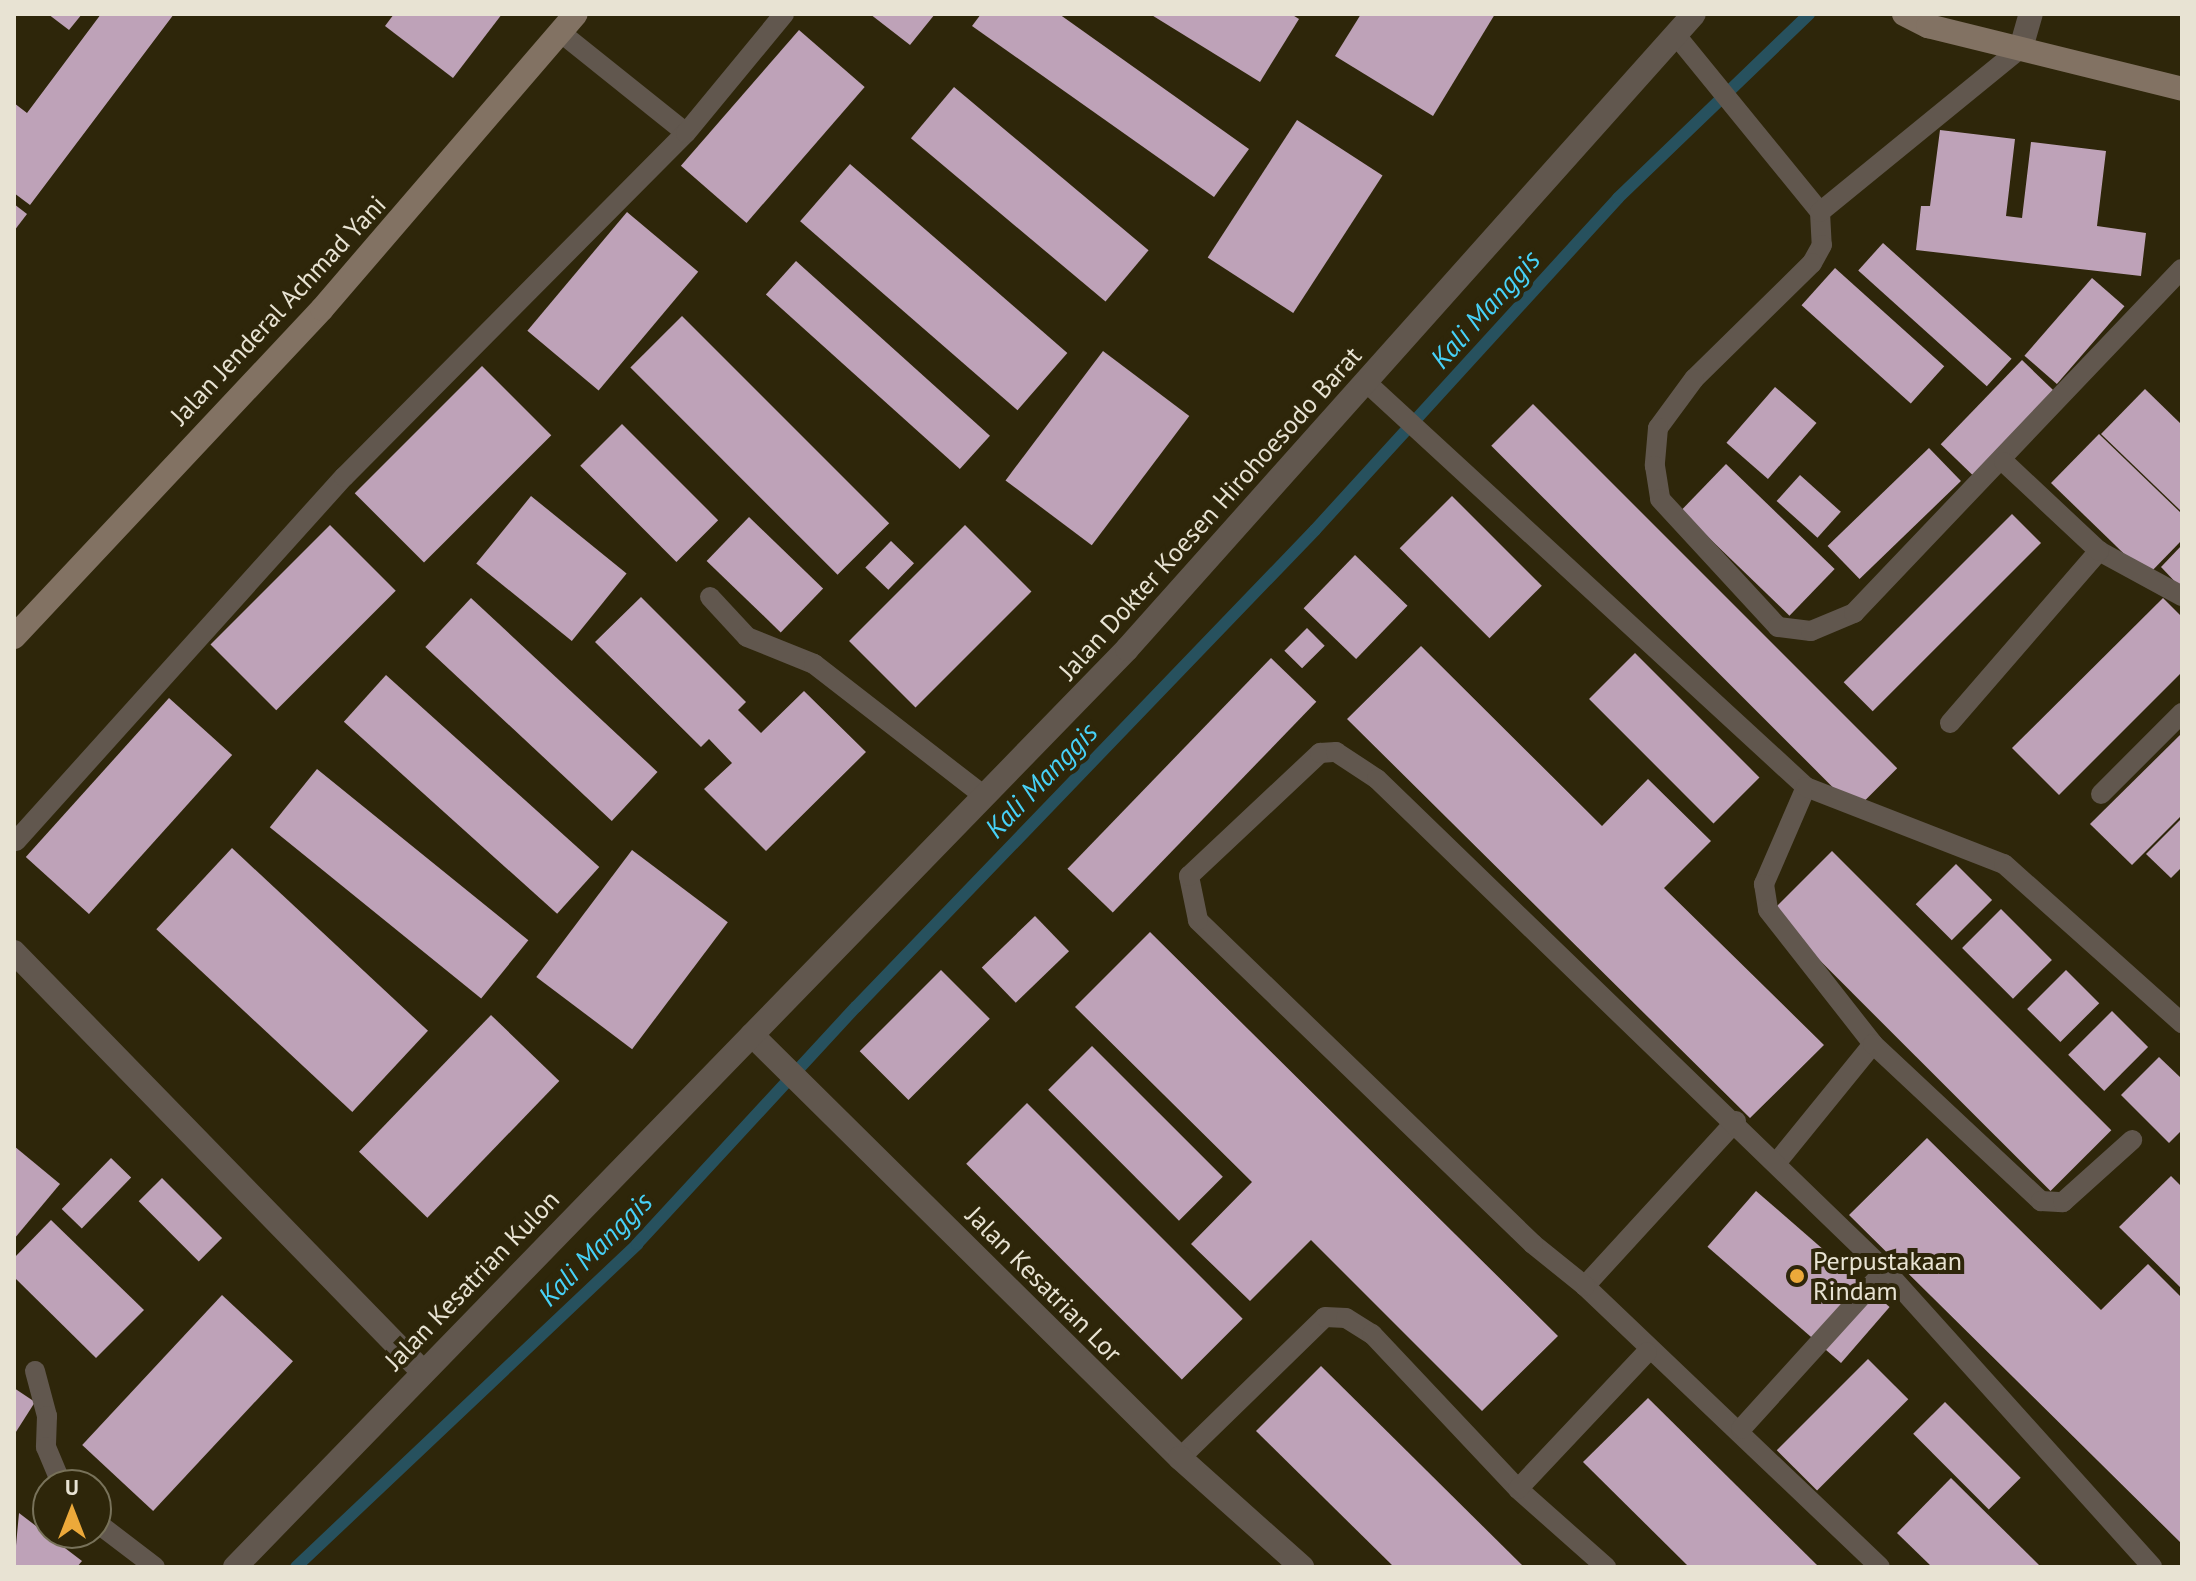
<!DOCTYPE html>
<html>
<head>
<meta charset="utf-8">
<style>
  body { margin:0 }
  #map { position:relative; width:2196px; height:1581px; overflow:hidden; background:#2e260a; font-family:"PT Sans",sans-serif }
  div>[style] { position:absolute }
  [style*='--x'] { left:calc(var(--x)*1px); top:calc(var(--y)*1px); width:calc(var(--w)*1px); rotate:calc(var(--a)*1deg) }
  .stream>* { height:12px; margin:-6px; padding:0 6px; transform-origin:6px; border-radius:6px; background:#27515e }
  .building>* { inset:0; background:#bea2b8; transform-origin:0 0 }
  .lane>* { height:20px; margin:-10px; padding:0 10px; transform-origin:10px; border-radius:10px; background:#61574e }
  .street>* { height:24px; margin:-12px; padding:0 12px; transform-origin:12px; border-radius:12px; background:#61574e }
  .secondary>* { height:24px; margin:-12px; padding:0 12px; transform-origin:12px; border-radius:12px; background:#827263 }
  .dots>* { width:22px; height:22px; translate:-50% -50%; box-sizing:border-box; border:4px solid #2e260a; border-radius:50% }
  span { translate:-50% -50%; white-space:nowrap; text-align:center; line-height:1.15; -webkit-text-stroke:8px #2e260a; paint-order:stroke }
  .street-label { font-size:26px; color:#e8e3d3 }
  .poi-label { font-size:26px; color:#e8e3d3 }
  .left { translate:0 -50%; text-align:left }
  .water-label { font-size:28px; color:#47d1f7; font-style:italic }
  .frame { position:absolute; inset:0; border:16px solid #e8e3d3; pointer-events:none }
  .north { position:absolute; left:32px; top:1469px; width:80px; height:80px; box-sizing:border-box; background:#2e260a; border:2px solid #78725a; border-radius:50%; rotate:0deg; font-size:22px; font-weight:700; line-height:32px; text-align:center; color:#e8e3d3 }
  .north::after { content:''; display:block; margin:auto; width:28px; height:36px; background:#eca93a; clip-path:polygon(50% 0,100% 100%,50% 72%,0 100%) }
</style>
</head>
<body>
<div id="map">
  <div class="stream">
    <div style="--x:296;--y:1567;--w:470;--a:-43.4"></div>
    <div style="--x:637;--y:1244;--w:323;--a:-47.3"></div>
    <div style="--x:856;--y:1007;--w:662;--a:-46.1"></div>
    <div style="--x:1315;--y:530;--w:449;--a:-47.6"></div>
    <div style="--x:1618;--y:198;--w:265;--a:-43.9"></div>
  </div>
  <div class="building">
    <div style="clip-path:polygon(48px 14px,82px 14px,69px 30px)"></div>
    <div style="clip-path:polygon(101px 14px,174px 14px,30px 205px,14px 193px,14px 103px,27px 113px)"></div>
    <div style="clip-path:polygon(394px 14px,502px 14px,453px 78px,385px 26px)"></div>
    <div style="clip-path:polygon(870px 14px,935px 14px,910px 45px)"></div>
    <div style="clip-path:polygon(981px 14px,1059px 14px,1249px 149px,1214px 197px,972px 26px)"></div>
    <div style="clip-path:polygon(1150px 14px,1291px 14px,1299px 19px,1260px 82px)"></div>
    <div style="clip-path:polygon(1361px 14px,1495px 14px,1433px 116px,1335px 56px)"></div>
    <div style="left:799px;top:30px;width:87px;height:180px;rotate:41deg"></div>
    <div style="left:954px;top:87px;width:254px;height:67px;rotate:40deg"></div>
    <div style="left:1297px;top:120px;width:102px;height:164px;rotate:33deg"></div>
    <div style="clip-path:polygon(1940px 130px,2015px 139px,2006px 216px,2022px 218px,2031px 142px,2106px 151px,2097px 226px,2146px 233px,2141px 276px,1916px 250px,1921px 206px,1930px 206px)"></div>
    <div style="left:850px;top:164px;width:288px;height:76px;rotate:41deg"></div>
    <div style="clip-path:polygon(14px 204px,27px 214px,14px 231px)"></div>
    <div style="left:627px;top:212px;width:93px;height:155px;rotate:40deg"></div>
    <div style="left:1883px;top:243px;width:173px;height:37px;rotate:42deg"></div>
    <div style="left:796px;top:261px;width:261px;height:45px;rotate:42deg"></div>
    <div style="left:1835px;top:268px;width:147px;height:50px;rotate:42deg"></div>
    <div style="left:2092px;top:278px;width:43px;height:103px;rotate:41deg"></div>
    <div style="left:682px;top:316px;width:293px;height:73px;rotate:45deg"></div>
    <div style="left:1103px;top:351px;width:108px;height:162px;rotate:37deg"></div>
    <div style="left:2022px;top:360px;width:45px;height:117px;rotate:44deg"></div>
    <div style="left:482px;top:366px;width:98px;height:180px;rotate:45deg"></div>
    <div style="left:1775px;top:387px;width:55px;height:74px;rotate:41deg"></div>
    <div style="clip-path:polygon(2145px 389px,2182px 425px,2182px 512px,2101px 434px)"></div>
    <div style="left:1533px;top:404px;width:515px;height:59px;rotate:45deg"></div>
    <div style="left:622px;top:424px;width:136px;height:59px;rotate:45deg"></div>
    <div style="clip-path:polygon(2099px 434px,2182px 514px,2182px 540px,2147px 576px,2051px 483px)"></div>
    <div style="left:1929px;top:448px;width:46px;height:141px;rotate:46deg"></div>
    <div style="left:1726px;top:464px;width:151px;height:65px;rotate:44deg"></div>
    <div style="left:1800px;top:475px;width:55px;height:35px;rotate:42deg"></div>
    <div style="left:531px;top:496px;width:123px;height:87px;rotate:39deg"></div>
    <div style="left:1452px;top:496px;width:127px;height:74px;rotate:45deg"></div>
    <div style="left:2012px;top:514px;width:41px;height:238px;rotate:45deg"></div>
    <div style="left:749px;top:517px;width:103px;height:61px;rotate:44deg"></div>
    <div style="left:330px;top:525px;width:93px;height:169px;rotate:45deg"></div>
    <div style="left:965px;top:525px;width:94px;height:164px;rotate:45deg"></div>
    <div style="left:891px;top:541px;width:32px;height:37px;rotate:44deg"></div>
    <div style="clip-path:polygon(2182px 545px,2182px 589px,2161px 567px)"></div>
    <div style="left:1355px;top:555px;width:73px;height:74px;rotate:44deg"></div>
    <div style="clip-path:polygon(641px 597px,746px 702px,738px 710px,761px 733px,804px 691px,866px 752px,766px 851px,704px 789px,732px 763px,709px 739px,701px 747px,595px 642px)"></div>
    <div style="left:471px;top:598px;width:255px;height:67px;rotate:43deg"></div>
    <div style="clip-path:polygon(2163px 598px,2182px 617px,2182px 672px,2059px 795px,2012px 748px)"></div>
    <div style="left:1307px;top:628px;width:25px;height:32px;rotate:45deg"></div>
    <div style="clip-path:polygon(1421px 646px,1602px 826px,1648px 779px,1711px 841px,1664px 888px,1824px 1045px,1750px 1118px,1347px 719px)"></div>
    <div style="left:1635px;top:653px;width:176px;height:65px;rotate:45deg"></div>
    <div style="left:1271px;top:658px;width:63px;height:293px;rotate:44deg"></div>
    <div style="left:386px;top:675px;width:287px;height:63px;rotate:42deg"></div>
    <div style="left:169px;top:698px;width:85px;height:214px;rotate:42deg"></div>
    <div style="clip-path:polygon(2182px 733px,2182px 815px,2132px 865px,2090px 824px)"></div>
    <div style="left:317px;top:769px;width:272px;height:75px;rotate:39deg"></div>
    <div style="clip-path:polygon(2182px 818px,2182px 867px,2171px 878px,2146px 854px)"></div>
    <div style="left:232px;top:848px;width:268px;height:111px;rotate:43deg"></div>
    <div style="left:632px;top:850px;width:120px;height:159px;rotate:37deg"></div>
    <div style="left:1832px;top:851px;width:395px;height:86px;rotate:45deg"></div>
    <div style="left:1956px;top:864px;width:51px;height:57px;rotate:45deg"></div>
    <div style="left:2001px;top:909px;width:72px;height:55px;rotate:45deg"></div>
    <div style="left:1035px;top:916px;width:49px;height:74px;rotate:46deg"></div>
    <div style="clip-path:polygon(1150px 932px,1558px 1336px,1482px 1411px,1311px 1240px,1250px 1301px,1191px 1244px,1252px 1182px,1075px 1007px)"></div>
    <div style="left:941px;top:970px;width:69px;height:115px;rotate:45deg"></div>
    <div style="left:2066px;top:970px;width:47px;height:55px;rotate:45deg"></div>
    <div style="left:2112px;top:1011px;width:51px;height:62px;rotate:45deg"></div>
    <div style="left:491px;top:1015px;width:95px;height:190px;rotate:44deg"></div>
    <div style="left:1092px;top:1046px;width:185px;height:62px;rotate:45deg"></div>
    <div style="clip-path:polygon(2159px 1057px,2182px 1079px,2182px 1130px,2169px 1143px,2121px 1095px)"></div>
    <div style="left:1027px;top:1103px;width:305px;height:86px;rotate:45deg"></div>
    <div style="clip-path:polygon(1927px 1138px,2101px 1310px,2148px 1264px,2182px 1298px,2182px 1544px,1849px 1215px)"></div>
    <div style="clip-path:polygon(14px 1146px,60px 1184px,14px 1239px)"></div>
    <div style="left:111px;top:1158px;width:28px;height:71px;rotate:44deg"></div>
    <div style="clip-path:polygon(2171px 1176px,2182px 1187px,2182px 1289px,2119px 1227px)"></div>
    <div style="left:162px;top:1178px;width:85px;height:33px;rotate:45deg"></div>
    <div style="left:1756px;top:1191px;width:177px;height:74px;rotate:41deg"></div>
    <div style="clip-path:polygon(51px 1220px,144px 1310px,96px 1358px,14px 1277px,14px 1258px)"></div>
    <div style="left:222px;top:1295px;width:97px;height:205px;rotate:43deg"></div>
    <div style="left:1868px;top:1359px;width:57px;height:129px;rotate:45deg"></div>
    <div style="clip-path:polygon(1321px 1366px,1524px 1567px,1394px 1567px,1256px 1431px)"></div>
    <div style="clip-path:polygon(14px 1388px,35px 1402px,14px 1435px)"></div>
    <div style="clip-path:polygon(1648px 1398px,1819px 1567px,1689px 1567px,1583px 1462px)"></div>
    <div style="left:1945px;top:1402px;width:107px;height:45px;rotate:45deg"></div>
    <div style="clip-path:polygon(1951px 1478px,2041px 1567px,1932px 1567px,1897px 1533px)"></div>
    <div style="clip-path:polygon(19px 1513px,82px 1561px,77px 1567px,14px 1567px)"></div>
  </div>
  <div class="lane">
    <div style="--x:560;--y:32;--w:161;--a:38.7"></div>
    <div style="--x:1675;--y:34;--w:230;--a:50.8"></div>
    <div style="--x:1820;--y:212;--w:33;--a:87"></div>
    <div style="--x:1822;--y:245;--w:21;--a:119"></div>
    <div style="--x:1812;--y:263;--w:165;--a:135.5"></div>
    <div style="--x:1694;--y:379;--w:61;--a:126.3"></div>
    <div style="--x:1658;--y:428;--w:38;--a:95"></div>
    <div style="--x:1655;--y:466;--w:33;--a:81"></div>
    <div style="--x:1660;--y:499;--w:174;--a:47.3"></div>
    <div style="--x:1778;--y:627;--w:33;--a:7"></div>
    <div style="--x:1811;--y:631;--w:47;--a:-22.7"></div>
    <div style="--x:1854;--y:613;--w:475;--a:-46.4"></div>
    <div style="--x:1820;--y:212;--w:259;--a:-39.2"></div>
    <div style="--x:1367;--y:383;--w:597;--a:42.62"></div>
    <div style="--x:1806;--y:787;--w:106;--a:113.4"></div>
    <div style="--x:1764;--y:884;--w:26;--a:81"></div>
    <div style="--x:1768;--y:910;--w:170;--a:51.9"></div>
    <div style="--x:1873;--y:1044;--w:152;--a:129.1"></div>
    <div style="--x:2099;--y:551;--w:94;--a:28.5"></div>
    <div style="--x:710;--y:597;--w:54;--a:47.2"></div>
    <div style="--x:747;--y:637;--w:72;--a:21.9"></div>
    <div style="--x:814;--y:664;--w:215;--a:37.8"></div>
    <div style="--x:1950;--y:723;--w:228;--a:-49.1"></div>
    <div style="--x:2099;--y:551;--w:130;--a:-136.9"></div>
    <div style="--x:1806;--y:787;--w:212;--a:21.3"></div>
    <div style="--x:2004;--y:864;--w:239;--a:41.8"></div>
    <div style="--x:2101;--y:794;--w:115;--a:-45"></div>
    <div style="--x:16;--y:841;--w:490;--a:-48"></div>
    <div style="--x:344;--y:477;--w:485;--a:-45.2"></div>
    <div style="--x:686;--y:133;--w:154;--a:-50.5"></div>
    <div style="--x:1873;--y:1044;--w:230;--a:43.1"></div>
    <div style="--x:2041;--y:1201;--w:22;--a:3"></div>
    <div style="--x:2063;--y:1202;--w:93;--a:-41.9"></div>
    <div style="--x:1736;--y:1121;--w:224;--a:132.5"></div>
    <div style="--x:1585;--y:1286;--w:407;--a:43.6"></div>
    <div style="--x:1585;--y:1286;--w:67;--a:-141.1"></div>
    <div style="--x:1533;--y:1244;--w:466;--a:-136"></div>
    <div style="--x:1198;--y:920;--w:45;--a:-101.6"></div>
    <div style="--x:1189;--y:876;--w:180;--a:-43.2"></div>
    <div style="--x:1320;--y:753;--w:16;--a:-4"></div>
    <div style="--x:1336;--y:752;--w:49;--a:33.4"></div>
    <div style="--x:1377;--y:779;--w:707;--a:44.03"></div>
    <div style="--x:35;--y:1371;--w:47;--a:75.1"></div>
    <div style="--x:47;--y:1416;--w:31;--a:92"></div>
    <div style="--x:46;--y:1447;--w:41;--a:67.2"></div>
    <div style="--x:1741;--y:1429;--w:215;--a:-47.8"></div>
    <div style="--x:1885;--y:1270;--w:399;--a:48"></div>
    <div style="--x:1180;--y:1458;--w:202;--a:-44.2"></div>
    <div style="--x:1325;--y:1317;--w:21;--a:3"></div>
    <div style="--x:1346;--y:1318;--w:31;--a:32"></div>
    <div style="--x:1372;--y:1334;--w:213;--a:46.7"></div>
    <div style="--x:1518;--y:1489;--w:118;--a:41.6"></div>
    <div style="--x:1518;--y:1489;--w:188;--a:-46.7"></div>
    <div style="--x:96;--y:1522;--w:74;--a:37.3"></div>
  </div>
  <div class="street">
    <div style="--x:2021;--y:48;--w:35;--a:-74"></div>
    <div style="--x:14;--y:952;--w:583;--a:45.76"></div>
    <div style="--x:752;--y:1035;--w:602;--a:44.66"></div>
    <div style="--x:1180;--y:1458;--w:164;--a:41.8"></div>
    <div style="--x:235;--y:1567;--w:1280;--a:-45.82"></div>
    <div style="--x:1127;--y:649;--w:851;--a:-48.24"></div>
  </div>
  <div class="secondary">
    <div style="--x:1904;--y:14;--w:27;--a:27"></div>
    <div style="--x:1928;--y:26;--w:262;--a:13.9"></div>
    <div style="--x:14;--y:637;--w:450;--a:-46.8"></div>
    <div style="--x:322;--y:309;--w:389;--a:-49.3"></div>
  </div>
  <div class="dots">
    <div style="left:1797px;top:1276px;background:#eca93a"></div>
  </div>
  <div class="street-label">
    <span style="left:278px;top:310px;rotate:-47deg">Jalan Jenderal Achmad Yani</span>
    <span style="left:1210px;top:513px;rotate:-48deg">Jalan Dokter Koesen Hirohoesodo Barat</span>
    <span style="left:472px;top:1280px;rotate:-46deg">Jalan Kesatrian Kulon</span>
    <span style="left:1044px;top:1284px;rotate:45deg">Jalan Kesatrian Lor</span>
  </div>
  <div class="poi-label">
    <span class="left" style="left:1813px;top:1276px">Perpustakaan<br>Rindam</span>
  </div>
  <div class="water-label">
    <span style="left:1485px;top:309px;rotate:-48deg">Kali Manggis</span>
    <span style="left:1041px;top:780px;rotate:-46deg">Kali Manggis</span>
    <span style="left:595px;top:1249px;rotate:-45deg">Kali Manggis</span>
  </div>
  <div class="frame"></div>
  <div class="north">U</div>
</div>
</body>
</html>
